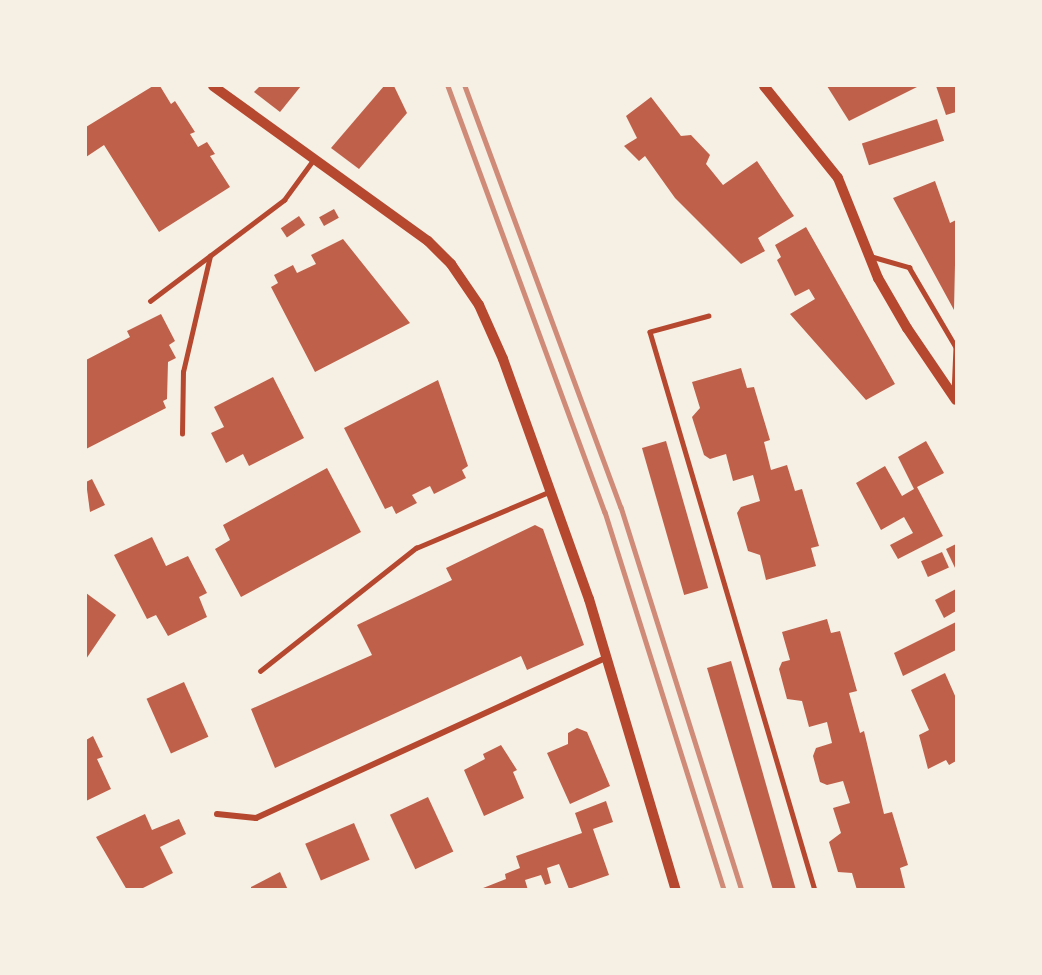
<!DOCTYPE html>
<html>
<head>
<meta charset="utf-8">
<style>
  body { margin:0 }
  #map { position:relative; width:1042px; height:975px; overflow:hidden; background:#f6efe4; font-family:"Titillium Web",sans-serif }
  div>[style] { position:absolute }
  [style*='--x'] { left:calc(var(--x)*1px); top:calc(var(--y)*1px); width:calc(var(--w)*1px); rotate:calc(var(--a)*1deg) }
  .building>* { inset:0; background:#bf614a; transform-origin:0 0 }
  .service>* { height:4.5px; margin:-2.25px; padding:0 2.25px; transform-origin:2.25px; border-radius:2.25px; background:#b5482f }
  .minor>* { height:6px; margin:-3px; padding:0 3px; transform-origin:3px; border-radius:3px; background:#b5482f }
  .tertiary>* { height:10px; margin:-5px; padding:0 5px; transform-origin:5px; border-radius:5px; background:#b5482f }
  .rail>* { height:4.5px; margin:-2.25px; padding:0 2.25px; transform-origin:2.25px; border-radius:2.25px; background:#cf8b77 }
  span { translate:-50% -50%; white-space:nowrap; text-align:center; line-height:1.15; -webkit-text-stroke:4.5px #f6efe4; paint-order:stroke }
  .frame { position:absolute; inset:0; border:87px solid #f6efe4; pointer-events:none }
</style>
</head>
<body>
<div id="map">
  <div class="building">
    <div style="clip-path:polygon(153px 86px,160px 86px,171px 104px,175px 101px,195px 132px,190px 134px,198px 147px,207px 142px,215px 154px,210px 156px,230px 187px,159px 232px,104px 145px,86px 157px,86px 127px)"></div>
    <div style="clip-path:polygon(260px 86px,301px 86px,280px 112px,254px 92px)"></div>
    <div style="clip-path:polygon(384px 86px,394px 86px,407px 113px,359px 169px,331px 148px)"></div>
    <div style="clip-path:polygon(827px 86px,919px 86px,849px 121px)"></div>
    <div style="clip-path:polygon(936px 86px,956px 86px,956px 112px,946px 115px)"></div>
    <div style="clip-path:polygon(651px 97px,681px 136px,691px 135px,710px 155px,706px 164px,723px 185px,757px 161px,794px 216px,758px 238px,765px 251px,741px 264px,675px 198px,645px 156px,639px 161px,624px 146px,637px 138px,626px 116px)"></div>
    <div style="left:937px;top:119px;width:23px;height:79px;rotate:72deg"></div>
    <div style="clip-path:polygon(935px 181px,950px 223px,956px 220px,954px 310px,893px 198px)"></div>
    <div style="left:334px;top:209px;width:10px;height:17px;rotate:61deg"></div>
    <div style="left:299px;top:216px;width:11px;height:22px;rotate:56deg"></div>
    <div style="clip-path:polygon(806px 227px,895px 384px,866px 400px,790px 314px,815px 299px,809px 289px,795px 296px,777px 260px,781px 257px,775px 245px)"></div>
    <div style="clip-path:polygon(343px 239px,410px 323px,315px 372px,271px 287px,278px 283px,274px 275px,293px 265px,297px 273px,316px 264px,311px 255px)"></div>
    <div style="clip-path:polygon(161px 314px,175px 341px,169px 345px,176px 358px,168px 362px,167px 399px,163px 401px,166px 408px,86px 449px,86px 360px,130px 337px,127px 331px)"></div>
    <div style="clip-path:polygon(741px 368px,747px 388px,754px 387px,770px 440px,764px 442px,771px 470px,787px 465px,795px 491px,802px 489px,819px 546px,811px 548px,816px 566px,766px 580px,760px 555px,748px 551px,737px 513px,741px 507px,760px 501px,753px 475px,733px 481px,726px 454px,710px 459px,704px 455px,692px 417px,700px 408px,692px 382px)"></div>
    <div style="clip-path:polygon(273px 377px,304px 438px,249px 466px,243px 454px,226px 463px,211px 433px,224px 427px,214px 407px)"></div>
    <div style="clip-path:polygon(438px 380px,468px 466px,462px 470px,466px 478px,434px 494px,430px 486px,412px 495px,417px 503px,396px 514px,392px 506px,385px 509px,344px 428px)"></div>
    <div style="left:666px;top:441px;width:153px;height:25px;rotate:74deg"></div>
    <div style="clip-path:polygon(926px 441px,944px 473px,917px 487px,943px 536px,898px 559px,890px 545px,913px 533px,904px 517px,881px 530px,856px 483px,885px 466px,902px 496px,914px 489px,898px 457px)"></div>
    <div style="clip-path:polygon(327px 468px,361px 532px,241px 597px,215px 549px,230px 540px,223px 525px)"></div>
    <div style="clip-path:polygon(92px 479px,105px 505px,90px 512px,86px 482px)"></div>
    <div style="clip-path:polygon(535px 525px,543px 529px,584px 645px,527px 670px,521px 656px,275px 768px,251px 709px,372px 655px,357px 625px,452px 580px,446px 568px)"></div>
    <div style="clip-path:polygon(152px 537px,166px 566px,188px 556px,207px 593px,199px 597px,207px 617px,168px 636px,156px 615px,147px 619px,114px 555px)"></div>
    <div style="clip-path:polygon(956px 544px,956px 570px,946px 549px)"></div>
    <div style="left:942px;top:552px;width:17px;height:23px;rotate:66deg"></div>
    <div style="clip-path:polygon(956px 589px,956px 611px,944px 618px,935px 600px)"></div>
    <div style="clip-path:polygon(86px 593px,116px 615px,86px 659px)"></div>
    <div style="clip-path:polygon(827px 619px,831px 633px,840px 631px,857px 691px,849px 693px,860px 733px,864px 731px,884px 814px,892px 812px,908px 865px,900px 868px,905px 888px,857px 890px,852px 873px,838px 872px,829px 842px,841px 833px,833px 808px,850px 803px,843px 781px,827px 785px,820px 782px,813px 756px,816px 748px,832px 743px,827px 722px,809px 727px,802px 701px,787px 699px,779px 669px,782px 662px,790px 660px,782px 632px)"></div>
    <div style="clip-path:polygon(956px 622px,956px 650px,903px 676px,894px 653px)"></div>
    <div style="clip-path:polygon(731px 661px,796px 890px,773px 890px,707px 668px)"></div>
    <div style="clip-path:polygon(945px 673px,956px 698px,956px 761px,949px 765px,946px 760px,928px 769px,919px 735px,929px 730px,911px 690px)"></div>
    <div style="left:184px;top:682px;width:60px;height:41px;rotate:66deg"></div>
    <div style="clip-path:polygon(577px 728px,587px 732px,610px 786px,570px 804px,547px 753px,568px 744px,568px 733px)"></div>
    <div style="clip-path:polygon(93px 736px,103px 757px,97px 759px,111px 789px,86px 801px,86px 740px)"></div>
    <div style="clip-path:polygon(501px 745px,517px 770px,513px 772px,524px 798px,484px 816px,464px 770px,485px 759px,483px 754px)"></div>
    <div style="left:428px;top:797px;width:60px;height:42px;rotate:65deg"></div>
    <div style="clip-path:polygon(606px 801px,613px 822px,593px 829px,609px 875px,569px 889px,559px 864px,547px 868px,551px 883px,545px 885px,541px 875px,525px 880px,528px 890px,478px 890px,506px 879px,505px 874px,520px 868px,516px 856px,582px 833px,575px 813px)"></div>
    <div style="clip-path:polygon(145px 814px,152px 830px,179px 819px,186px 834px,160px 847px,173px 873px,139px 890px,127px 890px,96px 837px)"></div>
    <div style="left:354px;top:823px;width:40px;height:53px;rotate:67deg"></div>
    <div style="clip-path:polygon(280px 872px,288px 890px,251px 890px,251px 887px)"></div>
  </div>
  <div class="service">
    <div style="--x:870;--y:256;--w:41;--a:15.8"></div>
    <div style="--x:909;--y:267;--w:93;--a:59.6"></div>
    <div style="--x:956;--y:347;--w:47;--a:92.4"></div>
    <div style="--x:150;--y:301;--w:168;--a:-37"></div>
    <div style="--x:284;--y:200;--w:51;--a:-53.8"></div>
    <div style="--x:709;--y:316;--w:61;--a:164.8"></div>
    <div style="--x:650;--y:332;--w:582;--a:73.53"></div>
    <div style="--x:182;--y:434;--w:62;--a:-89.1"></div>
    <div style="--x:183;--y:372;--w:119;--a:-76.9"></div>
    <div style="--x:260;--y:671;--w:199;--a:-38.3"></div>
    <div style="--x:416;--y:548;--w:147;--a:-22.9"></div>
  </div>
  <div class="minor">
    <div style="--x:217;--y:814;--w:39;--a:6"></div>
    <div style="--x:256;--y:818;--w:386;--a:-24.6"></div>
  </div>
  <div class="tertiary">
    <div style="--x:213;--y:86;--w:265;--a:35.8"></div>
    <div style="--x:428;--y:241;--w:33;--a:45"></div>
    <div style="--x:451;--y:264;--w:50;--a:55.7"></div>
    <div style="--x:479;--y:305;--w:59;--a:66"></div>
    <div style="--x:503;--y:359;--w:255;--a:70.3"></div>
    <div style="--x:589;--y:599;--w:304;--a:73.4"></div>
    <div style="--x:764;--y:86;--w:118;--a:51.2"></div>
    <div style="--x:838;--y:178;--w:108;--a:68.2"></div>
    <div style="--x:878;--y:278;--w:58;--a:59.9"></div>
    <div style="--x:907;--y:328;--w:87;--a:55.8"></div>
  </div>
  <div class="rail">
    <div style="--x:448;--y:86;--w:454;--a:69.8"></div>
    <div style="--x:605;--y:512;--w:396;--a:72.5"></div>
    <div style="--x:465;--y:86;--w:449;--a:69.7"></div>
    <div style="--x:621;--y:507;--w:402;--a:72.5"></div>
  </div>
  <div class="frame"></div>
</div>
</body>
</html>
